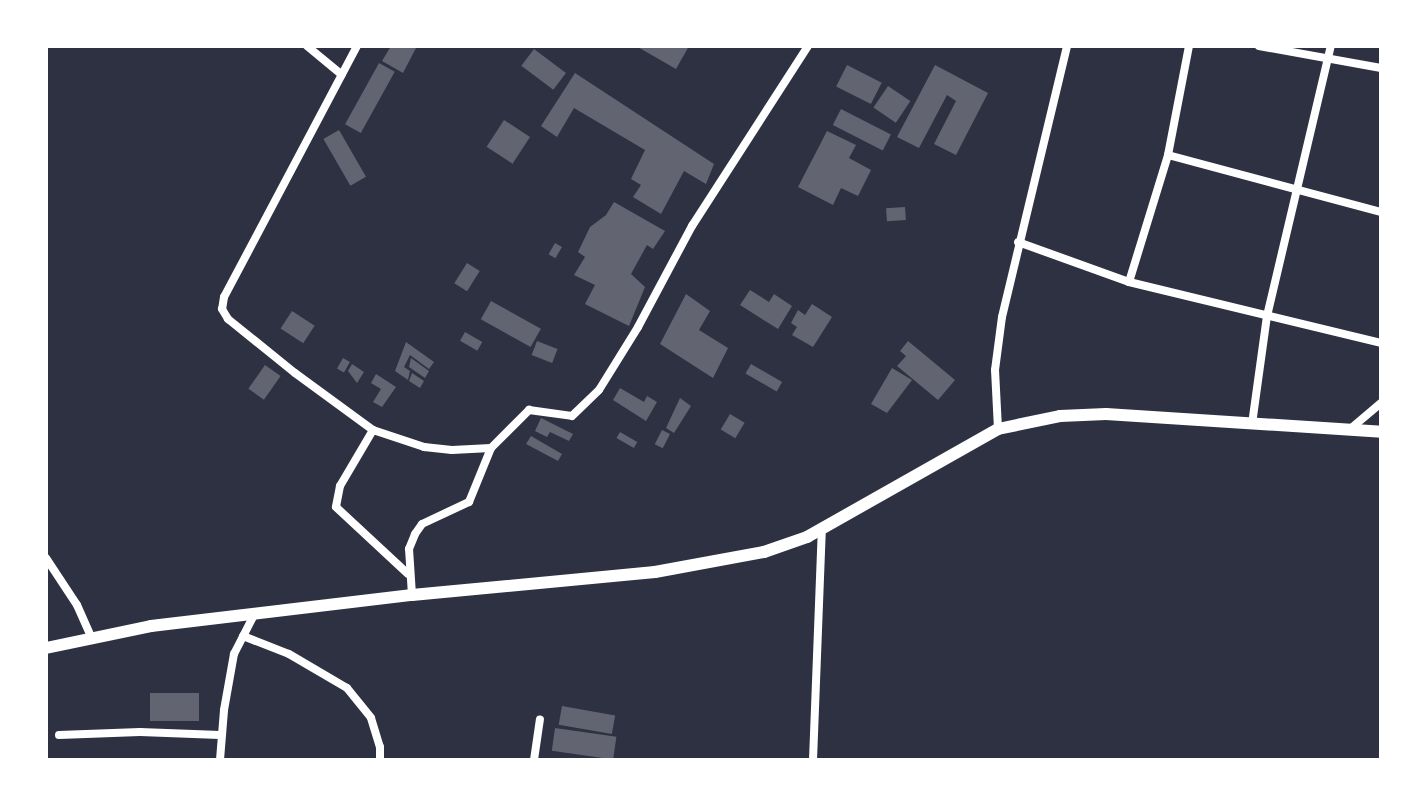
<!DOCTYPE html>
<html>
<head>
<meta charset="utf-8">
<style>
  body { margin:0 }
  #map { position:relative; width:1427px; height:806px; overflow:hidden; background:#2d3142; font-family:"Source Sans 3",sans-serif }
  div>[style] { position:absolute }
  [style*='--x'] { left:calc(var(--x)*1px); top:calc(var(--y)*1px); width:calc(var(--w)*1px); rotate:calc(var(--a)*1deg) }
  .building>* { inset:0; background:#626471; transform-origin:0 0 }
  .minor>* { height:8px; margin:-4px; padding:0 4px; transform-origin:4px; border-radius:4px; background:#fff }
  .trunk>* { height:12px; margin:-6px; padding:0 6px; transform-origin:6px; border-radius:6px; background:#fff }
  span { translate:-50% -50%; white-space:nowrap; text-align:center; line-height:1.15; -webkit-text-stroke:6px #fff; paint-order:stroke }
  .frame { position:absolute; inset:0; border:48px solid #fff; pointer-events:none }
</style>
</head>
<body>
<div id="map">
  <div class="building">
    <div style="clip-path:polygon(391px 46px,417px 46px,403px 73px,382px 61px)"></div>
    <div style="clip-path:polygon(636px 46px,689px 46px,676px 69px)"></div>
    <div style="left:534px;top:49px;width:40px;height:21px;rotate:37deg"></div>
    <div style="left:379px;top:63px;width:18px;height:70px;rotate:29deg"></div>
    <div style="left:847px;top:65px;width:39px;height:24px;rotate:27deg"></div>
    <div style="clip-path:polygon(935px 65px,988px 93px,956px 155px,934px 144px,956px 101px,947px 95px,919px 148px,897px 137px)"></div>
    <div style="clip-path:polygon(575px 73px,714px 164px,706px 184px,684px 171px,661px 214px,633px 197px,641px 185px,631px 179px,645px 150px,574px 108px,557px 137px,541px 126px)"></div>
    <div style="left:888px;top:86px;width:27px;height:26px;rotate:34deg"></div>
    <div style="left:841px;top:109px;width:56px;height:18px;rotate:27deg"></div>
    <div style="left:504px;top:120px;width:31px;height:32px;rotate:33deg"></div>
    <div style="left:339px;top:130px;width:54px;height:18px;rotate:60deg"></div>
    <div style="clip-path:polygon(827px 131px,856px 145px,849px 158px,871px 170px,858px 196px,841px 188px,833px 205px,798px 187px)"></div>
    <div style="clip-path:polygon(614px 202px,665px 231px,653px 249px,647px 245px,631px 274px,645px 287px,629px 326px,585px 304px,595px 285px,574px 275px,585px 257px,578px 252px,590px 227px,606px 215px)"></div>
    <div style="left:905px;top:207px;width:13px;height:19px;rotate:86deg"></div>
    <div style="left:555px;top:243px;width:8px;height:13px;rotate:30deg"></div>
    <div style="left:467px;top:263px;width:15px;height:24px;rotate:32deg"></div>
    <div style="clip-path:polygon(750px 290px,769px 302px,774px 294px,792px 306px,778px 329px,740px 305px)"></div>
    <div style="clip-path:polygon(686px 294px,710px 311px,699px 330px,728px 348px,713px 378px,660px 344px)"></div>
    <div style="left:491px;top:301px;width:57px;height:21px;rotate:29deg"></div>
    <div style="clip-path:polygon(812px 304px,832px 317px,813px 347px,792px 335px,797px 327px,791px 323px,798px 310px,805px 315px)"></div>
    <div style="left:292px;top:311px;width:27px;height:21px;rotate:33deg"></div>
    <div style="left:465px;top:332px;width:20px;height:10px;rotate:30deg"></div>
    <div style="left:537px;top:341px;width:22px;height:15px;rotate:21deg"></div>
    <div style="clip-path:polygon(908px 341px,955px 380px,938px 400px,897px 366px,906px 356px,900px 351px)"></div>
    <div style="clip-path:polygon(406px 342px,434px 362px,429px 369px,410px 355px,404px 367px,410px 371px,408px 380px,395px 371px)"></div>
    <div style="left:343px;top:358px;width:8px;height:12px;rotate:30deg"></div>
    <div style="clip-path:polygon(411px 358px,429px 371px,425px 378px,409px 367px)"></div>
    <div style="clip-path:polygon(352px 364px,364px 372px,357px 383px,348px 371px)"></div>
    <div style="left:751px;top:364px;width:36px;height:11px;rotate:30deg"></div>
    <div style="left:265px;top:365px;width:19px;height:29px;rotate:35deg"></div>
    <div style="clip-path:polygon(892px 368px,912px 380px,887px 413px,871px 404px)"></div>
    <div style="clip-path:polygon(412px 373px,424px 381px,420px 388px,409px 381px)"></div>
    <div style="clip-path:polygon(376px 374px,396px 387px,382px 407px,373px 402px,381px 389px,371px 383px)"></div>
    <div style="clip-path:polygon(620px 388px,644px 402px,647px 396px,657px 402px,646px 421px,613px 400px)"></div>
    <div style="clip-path:polygon(680px 398px,691px 406px,674px 433px,666px 428px)"></div>
    <div style="left:730px;top:414px;width:17px;height:18px;rotate:31deg"></div>
    <div style="clip-path:polygon(541px 418px,573px 434px,569px 441px,550px 432px,547px 437px,535px 431px)"></div>
    <div style="left:662px;top:430px;width:9px;height:16px;rotate:27deg"></div>
    <div style="left:620px;top:432px;width:20px;height:7px;rotate:30deg"></div>
    <div style="clip-path:polygon(531px 436px,562px 454px,558px 461px,526px 444px)"></div>
    <div style="left:150px;top:693px;width:49px;height:28px"></div>
    <div style="left:562px;top:706px;width:54px;height:19px;rotate:10deg"></div>
    <div style="left:555px;top:728px;width:62px;height:23px;rotate:8deg"></div>
  </div>
  <div class="minor">
    <div style="--x:307;--y:46;--w:45;--a:39.6"></div>
    <div style="--x:357;--y:46;--w:284;--a:117.9"></div>
    <div style="--x:224;--y:297;--w:12;--a:99"></div>
    <div style="--x:222;--y:309;--w:12;--a:59"></div>
    <div style="--x:228;--y:319;--w:86;--a:38.9"></div>
    <div style="--x:295;--y:373;--w:97;--a:36.2"></div>
    <div style="--x:373;--y:430;--w:54;--a:18.4"></div>
    <div style="--x:424;--y:447;--w:28;--a:6"></div>
    <div style="--x:452;--y:450;--w:39;--a:-3"></div>
    <div style="--x:491;--y:448;--w:54;--a:-45"></div>
    <div style="--x:529;--y:410;--w:43;--a:7.9"></div>
    <div style="--x:572;--y:416;--w:37;--a:-44"></div>
    <div style="--x:599;--y:390;--w:74;--a:-58.2"></div>
    <div style="--x:638;--y:327;--w:115;--a:-61.9"></div>
    <div style="--x:692;--y:226;--w:214;--a:-57.2"></div>
    <div style="--x:1259;--y:46;--w:124;--a:10.2"></div>
    <div style="--x:1168;--y:155;--w:220;--a:15"></div>
    <div style="--x:1018;--y:242;--w:118;--a:19.8"></div>
    <div style="--x:1129;--y:282;--w:259;--a:13.6"></div>
    <div style="--x:1129;--y:282;--w:133;--a:-72.9"></div>
    <div style="--x:1168;--y:155;--w:111;--a:-79.1"></div>
    <div style="--x:1252;--y:424;--w:109;--a:-82.1"></div>
    <div style="--x:1267;--y:316;--w:277;--a:-76.7"></div>
    <div style="--x:998;--y:429;--w:59;--a:-92.9"></div>
    <div style="--x:995;--y:370;--w:53;--a:-82.5"></div>
    <div style="--x:1002;--y:317;--w:279;--a:-76.5"></div>
    <div style="--x:373;--y:430;--w:65;--a:120.5"></div>
    <div style="--x:340;--y:486;--w:21;--a:101"></div>
    <div style="--x:336;--y:507;--w:98;--a:42.9"></div>
    <div style="--x:1349;--y:430;--w:42;--a:-40.2"></div>
    <div style="--x:46;--y:558;--w:56;--a:56.6"></div>
    <div style="--x:77;--y:605;--w:34;--a:66"></div>
    <div style="--x:412;--y:595;--w:46;--a:-93.7"></div>
    <div style="--x:409;--y:549;--w:16;--a:-68"></div>
    <div style="--x:415;--y:534;--w:12;--a:-55"></div>
    <div style="--x:422;--y:524;--w:52;--a:-25.1"></div>
    <div style="--x:469;--y:502;--w:58;--a:-67.8"></div>
    <div style="--x:243;--y:636;--w:49;--a:21.4"></div>
    <div style="--x:289;--y:654;--w:67;--a:30.4"></div>
    <div style="--x:347;--y:688;--w:38;--a:51"></div>
    <div style="--x:371;--y:718;--w:30;--a:73"></div>
    <div style="--x:380;--y:747;--w:13;--a:90"></div>
    <div style="--x:59;--y:735;--w:81;--a:-2.1"></div>
    <div style="--x:140;--y:732;--w:80;--a:2.1"></div>
    <div style="--x:220;--y:760;--w:50;--a:-85.4"></div>
    <div style="--x:224;--y:710;--w:57;--a:-79.9"></div>
    <div style="--x:234;--y:654;--w:44;--a:-62.9"></div>
    <div style="--x:534;--y:760;--w:41;--a:-81.7"></div>
    <div style="--x:813;--y:760;--w:231;--a:-87.8"></div>
  </div>
  <div class="trunk">
    <div style="--x:46;--y:648;--w:107;--a:-11.8"></div>
    <div style="--x:151;--y:626;--w:263;--a:-6.8"></div>
    <div style="--x:412;--y:595;--w:244;--a:-5.4"></div>
    <div style="--x:655;--y:572;--w:111;--a:-10.4"></div>
    <div style="--x:764;--y:552;--w:46;--a:-19.2"></div>
    <div style="--x:807;--y:537;--w:219;--a:-29.5"></div>
    <div style="--x:998;--y:429;--w:63;--a:-11.8"></div>
    <div style="--x:1060;--y:416;--w:46;--a:-2.5"></div>
    <div style="--x:1106;--y:414;--w:276;--a:3.7"></div>
  </div>
  <div class="frame"></div>
</div>
</body>
</html>
